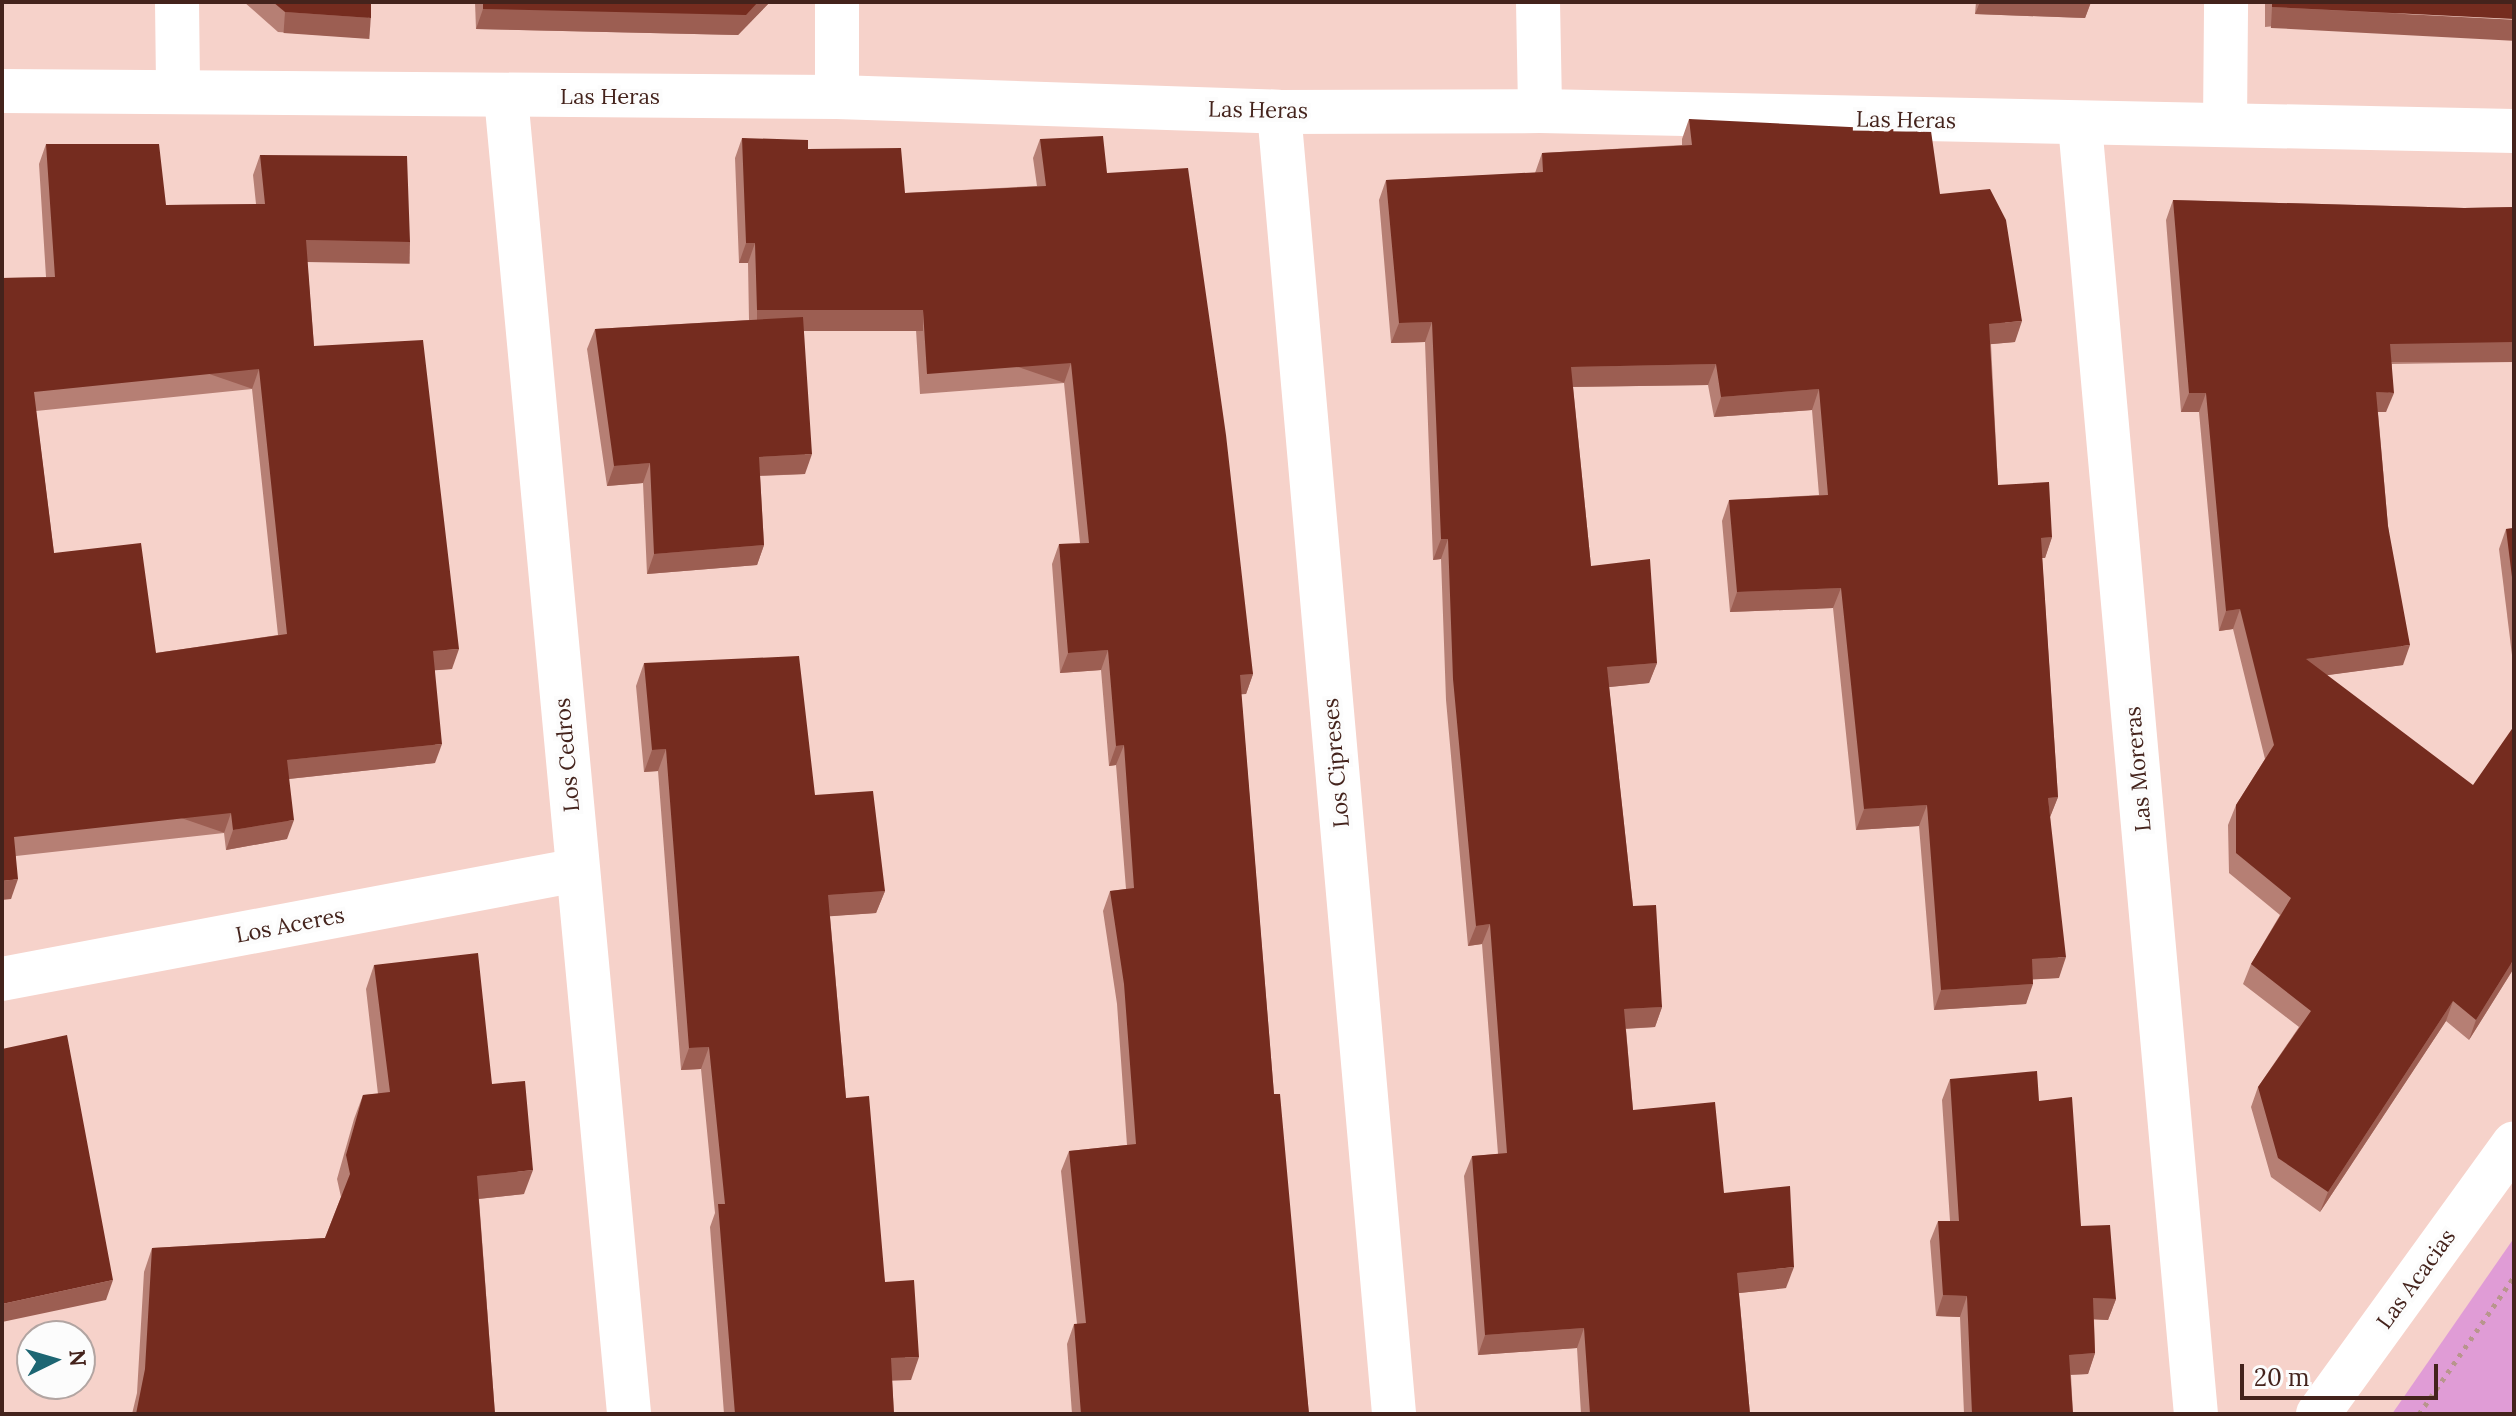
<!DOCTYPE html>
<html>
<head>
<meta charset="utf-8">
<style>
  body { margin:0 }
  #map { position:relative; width:2516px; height:1416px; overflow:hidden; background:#f6d2ca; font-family:Lora,serif }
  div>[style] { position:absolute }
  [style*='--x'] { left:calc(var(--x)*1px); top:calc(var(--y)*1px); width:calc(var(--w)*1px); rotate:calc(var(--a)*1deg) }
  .green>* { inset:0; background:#e09cd6 }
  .path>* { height:5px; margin-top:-2.5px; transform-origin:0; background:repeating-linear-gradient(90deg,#b8958d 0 4px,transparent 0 10px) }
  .minor>* { height:44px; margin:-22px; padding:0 22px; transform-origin:22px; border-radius:22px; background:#fff }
  .wall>* { inset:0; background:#b67f74 }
  .shaded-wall>* { inset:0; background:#9c5e52; transform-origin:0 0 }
  .building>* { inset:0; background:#752c1f }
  span { translate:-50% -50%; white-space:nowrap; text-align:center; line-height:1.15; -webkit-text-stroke:8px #fcfcfc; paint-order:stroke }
  .street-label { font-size:22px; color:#44231c }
  .frame { position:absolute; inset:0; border:4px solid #44231c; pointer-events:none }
  .north { position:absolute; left:16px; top:1320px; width:80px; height:80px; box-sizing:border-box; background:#fcfcfc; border:2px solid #b2a5a2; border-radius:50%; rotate:85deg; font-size:22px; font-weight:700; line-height:32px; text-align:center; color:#44231c }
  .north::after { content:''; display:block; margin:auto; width:28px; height:36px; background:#1d6673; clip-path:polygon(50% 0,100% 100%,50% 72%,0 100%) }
  .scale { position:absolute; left:2240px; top:1364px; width:198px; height:36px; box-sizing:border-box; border:4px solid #44231c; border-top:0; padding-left:10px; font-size:24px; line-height:28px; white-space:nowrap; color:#44231c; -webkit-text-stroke:6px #fcfcfc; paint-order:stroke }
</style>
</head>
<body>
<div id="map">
  <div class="green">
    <div style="clip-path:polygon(2514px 1238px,2514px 1414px,2392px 1414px)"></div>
  </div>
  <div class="path">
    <div style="--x:2419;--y:1414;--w:167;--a:-55.3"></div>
  </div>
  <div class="minor">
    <div style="--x:177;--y:2;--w:86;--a:89.3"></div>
    <div style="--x:1538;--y:2;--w:109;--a:88.9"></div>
    <div style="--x:2;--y:91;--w:835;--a:0.41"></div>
    <div style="--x:837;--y:97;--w:442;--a:1.9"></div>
    <div style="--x:1279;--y:112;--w:261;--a:-0.2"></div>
    <div style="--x:1540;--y:111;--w:974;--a:1.18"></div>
    <div style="--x:506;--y:97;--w:1323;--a:84.66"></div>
    <div style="--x:837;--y:97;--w:95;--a:-90"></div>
    <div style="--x:1279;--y:112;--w:1307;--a:84.95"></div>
    <div style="--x:2080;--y:125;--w:1294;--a:84.86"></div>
    <div style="--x:2225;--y:125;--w:123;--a:-89.5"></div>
    <div style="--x:2;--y:979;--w:586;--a:-10.72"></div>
    <div style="--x:2318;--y:1414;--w:334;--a:-54.1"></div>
  </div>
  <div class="wall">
    <div style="clip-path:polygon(244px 2px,371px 2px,364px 38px,278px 32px)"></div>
    <div style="clip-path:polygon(475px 2px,770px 2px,738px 35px,476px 29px)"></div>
    <div style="clip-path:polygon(1976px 2px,2091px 2px,2085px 18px,1975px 14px)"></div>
    <div style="clip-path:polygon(2265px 2px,2514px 2px,2265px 27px)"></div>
    <div style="clip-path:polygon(1689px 119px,1940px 194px,2015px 342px,1991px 344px,1998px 485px,2052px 537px,2045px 558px,2042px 558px,2058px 797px,2050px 817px,2059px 978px,2033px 979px,2026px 1004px,1934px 1010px,1919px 826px,1856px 830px,1833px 608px,1730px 612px,1722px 521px,1729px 500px,1819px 495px,1812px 410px,1714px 417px,1708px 385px,1573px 387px,1591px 566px,1657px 663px,1649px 683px,1609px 687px,1633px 906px,1662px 1007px,1655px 1027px,1626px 1029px,1633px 1110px,1724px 1193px,1786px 1288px,1739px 1293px,1750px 1414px,1581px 1414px,1577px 1348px,1478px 1355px,1464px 1176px,1472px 1156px,1498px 1154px,1482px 944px,1468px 946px,1446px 700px,1441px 559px,1433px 560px,1425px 342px,1391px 343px,1379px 200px,1386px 180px,1535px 173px,1542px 153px,1682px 145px,1682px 139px)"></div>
    <div style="clip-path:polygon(742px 138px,808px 149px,905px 193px,1037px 186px,1033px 158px,1040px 139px,1107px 173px,1253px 674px,1246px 694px,1241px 694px,1274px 1094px,1309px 1414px,1072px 1414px,1067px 1344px,1074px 1324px,1077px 1324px,1061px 1171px,1069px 1151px,1127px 1145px,1117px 1004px,1103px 911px,1110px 891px,1126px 889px,1116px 765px,1109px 766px,1101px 670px,1060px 673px,1052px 564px,1059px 544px,1080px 543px,1064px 383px,920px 394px,916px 330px,804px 330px,805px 474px,760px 476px,764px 545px,757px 565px,647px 574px,643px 483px,607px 486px,587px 349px,595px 329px,749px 320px,748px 263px,739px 263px,735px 158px)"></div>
    <div style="clip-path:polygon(evenodd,46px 144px,166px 205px,256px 204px,253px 175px,260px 155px,410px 242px,403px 262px,307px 260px,314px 346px,452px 669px,435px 670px,435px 763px,289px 779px,287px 839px,226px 850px,224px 833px,16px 856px,11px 899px,2px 278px,46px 277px,39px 164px,46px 144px,252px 389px,278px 635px,156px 653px,54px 553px,36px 411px,252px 389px)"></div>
    <div style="clip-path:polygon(2173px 200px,2464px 208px,2514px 207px,2514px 362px,2392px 364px,2386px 412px,2378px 412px,2388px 526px,2403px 665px,2327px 675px,2514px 968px,2469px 1040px,2446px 1021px,2320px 1212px,2271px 1177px,2251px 1107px,2258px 1087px,2299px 1027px,2243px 984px,2251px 964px,2280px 915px,2229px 873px,2228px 825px,2236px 805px,2265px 759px,2233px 629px,2219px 631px,2199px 412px,2181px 412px,2166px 220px)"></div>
    <div style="clip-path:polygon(2514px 528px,2514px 655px,2512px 655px,2499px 549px,2506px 529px)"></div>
    <div style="clip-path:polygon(644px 663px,815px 795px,885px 891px,876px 913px,830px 916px,846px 1098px,885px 1282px,911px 1380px,892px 1380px,894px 1414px,724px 1414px,710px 1227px,715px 1213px,701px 1069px,681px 1070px,658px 771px,644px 772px,636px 686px)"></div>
    <div style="clip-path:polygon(374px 965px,492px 1084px,524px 1194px,479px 1199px,495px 1414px,132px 1414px,137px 1393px,144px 1272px,152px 1248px,325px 1238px,341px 1197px,337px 1179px,354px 1119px,363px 1095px,378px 1094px,366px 989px)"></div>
    <div style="clip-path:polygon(1950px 1079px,2039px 1101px,2081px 1226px,2116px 1299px,2108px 1320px,2094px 1319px,2095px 1353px,2088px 1374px,2071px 1375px,2073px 1414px,1964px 1414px,1960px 1317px,1936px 1316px,1930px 1241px,1938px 1221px,1950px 1221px,1942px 1100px)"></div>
  </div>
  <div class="shaded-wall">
    <div style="clip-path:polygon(770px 2px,738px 35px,476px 29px,483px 9px)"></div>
    <div style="clip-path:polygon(942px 2px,1032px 2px,958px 4px)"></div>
    <div style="clip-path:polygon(1980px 2px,2091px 2px,2085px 18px,1975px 14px)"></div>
    <div style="left:2272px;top:7px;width:242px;height:21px;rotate:3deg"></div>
    <div style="left:285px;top:12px;width:86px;height:21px;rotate:4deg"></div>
    <div style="left:306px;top:240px;width:104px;height:22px;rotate:1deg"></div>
    <div style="clip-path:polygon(746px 243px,755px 243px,748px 263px,739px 263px)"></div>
    <div style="left:757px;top:310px;width:166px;height:21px"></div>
    <div style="clip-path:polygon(2022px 321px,2015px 342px,1982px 345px,1989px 324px)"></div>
    <div style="clip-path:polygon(1432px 322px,1425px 342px,1391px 343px,1399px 323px)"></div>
    <div style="left:2514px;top:342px;width:20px;height:124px;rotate:90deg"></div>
    <div style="left:1071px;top:363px;width:21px;height:144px;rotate:109deg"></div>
    <div style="clip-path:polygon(1716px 364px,1708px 385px,1564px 387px,1571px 367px)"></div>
    <div style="left:259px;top:369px;width:21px;height:226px;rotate:109deg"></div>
    <div style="clip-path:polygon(1819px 389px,1812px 410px,1714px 417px,1721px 397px)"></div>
    <div style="clip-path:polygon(2376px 392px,2394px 393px,2386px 412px,2369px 412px)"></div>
    <div style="clip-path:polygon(2189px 393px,2206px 393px,2199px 412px,2181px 412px)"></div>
    <div style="clip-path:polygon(812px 454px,805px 474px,752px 476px,759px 457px)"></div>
    <div style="clip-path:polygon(650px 463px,643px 483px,607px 486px,614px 466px)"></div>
    <div style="clip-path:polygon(2052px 537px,2045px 558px,2034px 558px,2041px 538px)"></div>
    <div style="clip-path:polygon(1441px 539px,1448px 539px,1441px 559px,1433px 560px)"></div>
    <div style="clip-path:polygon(764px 545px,757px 565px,647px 574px,654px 554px)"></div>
    <div style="clip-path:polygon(1841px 588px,1833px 608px,1730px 612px,1737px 592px)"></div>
    <div style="clip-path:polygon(2240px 609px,2233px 629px,2219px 631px,2226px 611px)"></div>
    <div style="clip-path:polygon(2410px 645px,2403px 665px,2299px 679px,2306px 659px)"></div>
    <div style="clip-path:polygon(459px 649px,452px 669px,426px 671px,433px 651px)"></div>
    <div style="clip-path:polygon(1108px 650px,1101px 670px,1060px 673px,1068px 653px)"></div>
    <div style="clip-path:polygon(1657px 663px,1649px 683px,1600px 688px,1607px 667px)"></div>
    <div style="clip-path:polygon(1253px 674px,1246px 694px,1232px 695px,1240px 675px)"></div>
    <div style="clip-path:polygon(442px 744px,435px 763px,279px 780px,287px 760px)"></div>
    <div style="clip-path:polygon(1124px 745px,1116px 765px,1109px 766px,1116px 746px)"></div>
    <div style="clip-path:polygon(666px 749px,658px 771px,644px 772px,652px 750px)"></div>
    <div style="clip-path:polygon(2058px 797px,2050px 817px,2048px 798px)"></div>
    <div style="clip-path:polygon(1927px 805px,1919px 826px,1856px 830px,1864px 809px)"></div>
    <div style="left:231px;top:813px;width:21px;height:218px;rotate:109deg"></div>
    <div style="clip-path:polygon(294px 820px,287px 839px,226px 850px,233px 830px)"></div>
    <div style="clip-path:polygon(18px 879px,11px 899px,2px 900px,2px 881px)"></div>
    <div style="clip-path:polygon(885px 891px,876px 913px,820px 917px,828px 895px)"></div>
    <div style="clip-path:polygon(1490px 924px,1482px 944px,1468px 946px,1476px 926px)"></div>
    <div style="clip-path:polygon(2066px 957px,2059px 978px,2025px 980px,2032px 959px)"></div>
    <div style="clip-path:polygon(2514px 959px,2514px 968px,2469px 1040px,2476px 1020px)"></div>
    <div style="clip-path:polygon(2033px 984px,2026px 1004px,1934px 1010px,1941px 990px)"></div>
    <div style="clip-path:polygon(2453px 1001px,2446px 1021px,2320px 1212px,2328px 1192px)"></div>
    <div style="clip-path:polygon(1662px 1007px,1655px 1027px,1617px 1029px,1624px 1009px)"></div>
    <div style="clip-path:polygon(709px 1047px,701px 1069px,681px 1070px,689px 1048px)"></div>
    <div style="clip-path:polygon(533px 1170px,524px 1194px,468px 1200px,477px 1176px)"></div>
    <div style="clip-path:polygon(1794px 1267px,1786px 1288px,1730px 1294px,1737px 1273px)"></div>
    <div style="clip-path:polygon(113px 1280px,106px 1300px,2px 1322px,2px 1304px)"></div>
    <div style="clip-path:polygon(1943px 1295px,1967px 1296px,1960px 1317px,1936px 1316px)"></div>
    <div style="clip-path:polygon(2093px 1298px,2116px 1299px,2108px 1320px,2085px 1319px)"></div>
    <div style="clip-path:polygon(1584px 1328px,1577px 1348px,1478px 1355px,1485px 1335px)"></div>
    <div style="clip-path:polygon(2095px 1353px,2088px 1374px,2062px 1375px,2069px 1355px)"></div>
    <div style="clip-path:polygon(919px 1357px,911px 1380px,883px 1381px,891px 1358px)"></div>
  </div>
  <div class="building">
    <div style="clip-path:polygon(273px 2px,371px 2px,371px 18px,285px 12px)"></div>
    <div style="clip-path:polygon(483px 2px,758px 2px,746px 15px,483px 9px)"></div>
    <div style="clip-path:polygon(2272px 2px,2514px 2px,2514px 19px,2272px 7px)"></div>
    <div style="clip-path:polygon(1689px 119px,1931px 131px,1940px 194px,1990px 189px,2006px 220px,2022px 321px,1989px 324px,1998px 485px,2049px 482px,2052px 537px,2041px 538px,2058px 797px,2048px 798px,2066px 957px,2032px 959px,2033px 984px,1941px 990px,1927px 805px,1864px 809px,1841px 588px,1737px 592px,1729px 500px,1828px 495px,1819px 389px,1721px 397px,1716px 364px,1571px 367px,1591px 566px,1650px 559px,1657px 663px,1607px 667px,1633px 906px,1656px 905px,1662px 1007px,1624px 1009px,1633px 1110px,1715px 1102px,1724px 1193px,1790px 1186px,1794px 1267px,1737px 1273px,1750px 1414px,1590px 1414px,1584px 1328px,1485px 1335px,1472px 1156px,1507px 1153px,1490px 924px,1476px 926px,1453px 679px,1448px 539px,1441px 539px,1432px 322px,1399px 323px,1386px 180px,1543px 172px,1542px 153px,1692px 145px)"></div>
    <div style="clip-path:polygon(1103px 136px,1107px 173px,1188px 168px,1226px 435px,1253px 674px,1240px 675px,1274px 1094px,1280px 1094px,1309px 1414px,1081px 1414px,1074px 1324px,1086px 1323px,1069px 1151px,1136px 1144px,1124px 984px,1110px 891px,1134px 888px,1124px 745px,1116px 746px,1108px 650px,1068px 653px,1059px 544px,1089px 543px,1071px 363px,927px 374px,923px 310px,757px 310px,755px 243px,746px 243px,742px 138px,808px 140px,808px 149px,901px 148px,905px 193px,1046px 186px,1040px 139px)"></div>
    <div style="clip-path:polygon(evenodd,46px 144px,159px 144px,166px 205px,265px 204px,260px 155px,407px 156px,410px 242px,306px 240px,314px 346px,423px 340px,459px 649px,433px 651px,442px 744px,287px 760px,294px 820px,233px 830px,231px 813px,14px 837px,18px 879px,2px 881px,2px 278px,55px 277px,46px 144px,259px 369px,287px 634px,156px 653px,141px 543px,54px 553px,34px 392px,259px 369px)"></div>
    <div style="clip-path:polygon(2173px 200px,2464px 208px,2514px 207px,2514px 342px,2390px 344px,2394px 393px,2376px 392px,2388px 526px,2410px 645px,2306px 659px,2473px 785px,2514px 726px,2514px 959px,2476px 1020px,2453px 1001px,2328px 1192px,2278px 1158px,2258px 1087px,2311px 1011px,2251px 964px,2291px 898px,2236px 853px,2236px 805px,2274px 745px,2240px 609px,2226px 611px,2206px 393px,2189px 393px)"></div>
    <div style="clip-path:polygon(803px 317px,812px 454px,759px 457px,764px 545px,654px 554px,650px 463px,614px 466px,595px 329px)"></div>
    <div style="clip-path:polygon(2514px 528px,2514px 593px,2506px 529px)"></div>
    <div style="clip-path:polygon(799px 656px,815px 795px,873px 791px,885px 891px,828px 895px,846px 1098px,869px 1096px,885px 1282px,914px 1280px,919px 1357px,891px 1358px,894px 1414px,735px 1414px,718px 1204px,725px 1204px,709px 1047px,689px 1048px,666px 749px,652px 750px,644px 663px)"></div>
    <div style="clip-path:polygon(478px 953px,492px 1084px,525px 1081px,533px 1170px,477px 1176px,495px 1414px,136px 1414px,145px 1369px,152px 1248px,325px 1238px,350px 1174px,346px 1155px,363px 1095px,390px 1092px,374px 965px)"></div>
    <div style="clip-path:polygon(67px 1035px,113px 1280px,2px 1304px,2px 1093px,4px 1092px,2px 1079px,2px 1049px)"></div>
    <div style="clip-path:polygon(2037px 1071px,2039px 1101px,2072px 1097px,2081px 1226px,2110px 1225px,2116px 1299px,2093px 1298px,2095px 1353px,2069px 1355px,2073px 1414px,1972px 1414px,1967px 1296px,1943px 1295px,1938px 1221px,1959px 1221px,1950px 1079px)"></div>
  </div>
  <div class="street-label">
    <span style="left:610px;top:97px">Las Heras</span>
    <span style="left:1258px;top:110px;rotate:1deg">Las Heras</span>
    <span style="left:1906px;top:120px;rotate:1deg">Las Heras</span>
    <span style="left:567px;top:755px;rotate:-95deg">Los Cedros</span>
    <span style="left:1336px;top:763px;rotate:-95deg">Los Cipreses</span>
    <span style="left:2138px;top:769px;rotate:-95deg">Las Moreras</span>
    <span style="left:290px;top:925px;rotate:-11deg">Los Aceres</span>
    <span style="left:2416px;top:1279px;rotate:-54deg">Las Acacias</span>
  </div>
  <div class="frame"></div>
  <div class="north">N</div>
  <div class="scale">20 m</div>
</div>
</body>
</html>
